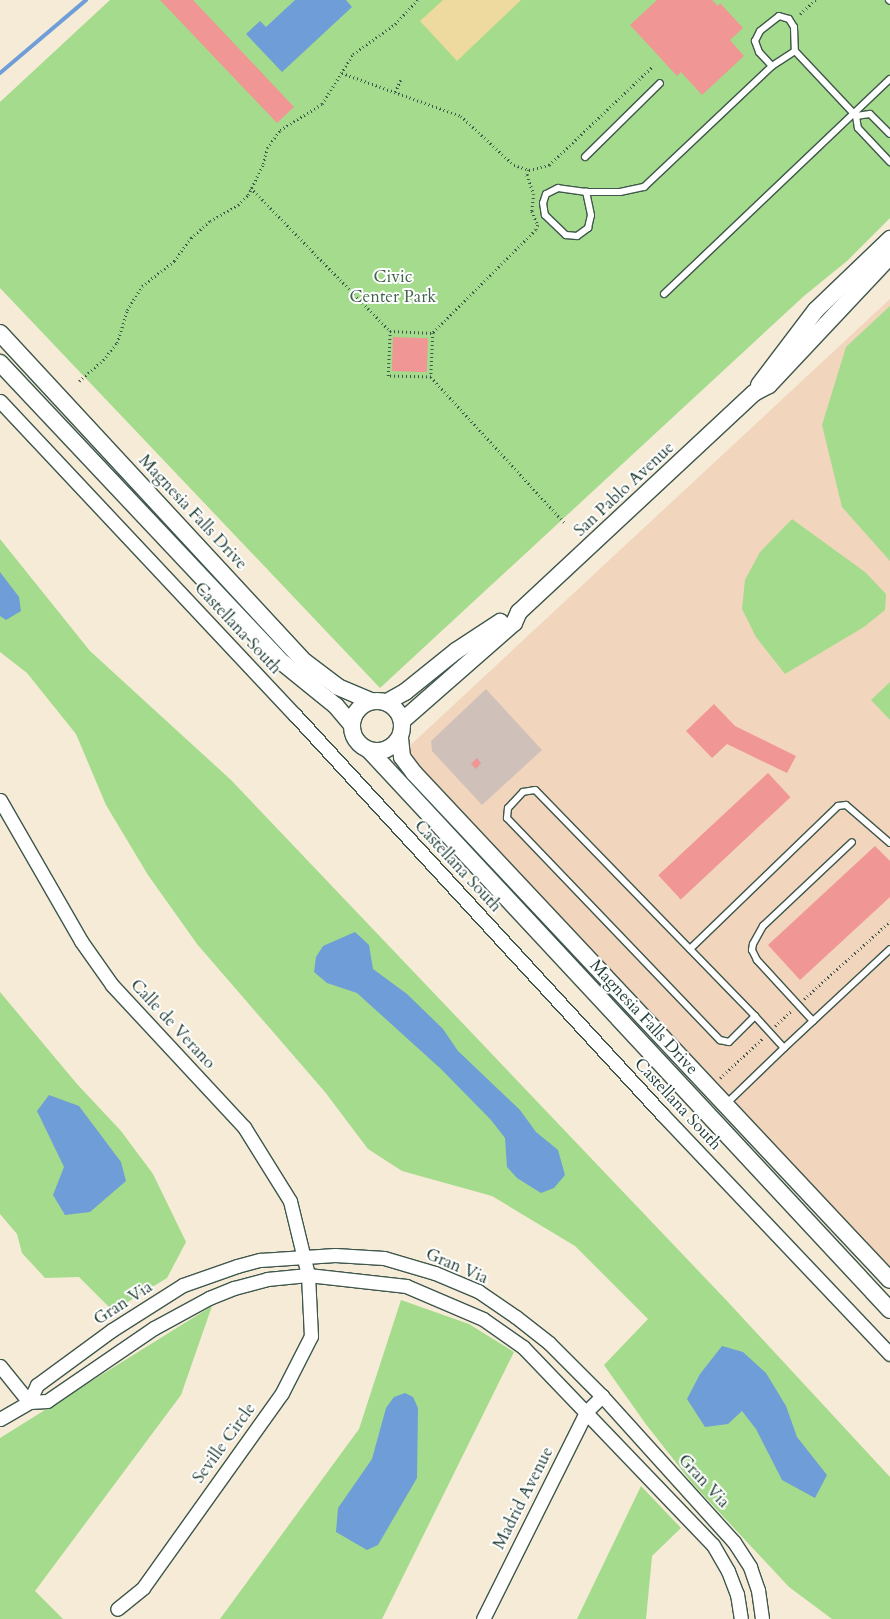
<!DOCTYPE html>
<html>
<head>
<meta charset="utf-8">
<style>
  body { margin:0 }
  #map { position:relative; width:890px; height:1619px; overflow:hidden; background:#f5ebd7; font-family:Cardo,serif }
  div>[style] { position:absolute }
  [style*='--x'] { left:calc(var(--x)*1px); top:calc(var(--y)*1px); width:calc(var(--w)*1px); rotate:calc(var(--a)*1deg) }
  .built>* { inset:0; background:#f2d5bd }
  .industrial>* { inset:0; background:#cfc1ba }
  .green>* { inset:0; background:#a5db8c }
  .sand>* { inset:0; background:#eeda9e }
  .water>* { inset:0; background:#6f9dd7 }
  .stream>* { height:4px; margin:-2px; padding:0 2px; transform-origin:2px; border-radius:2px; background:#6f9dd7 }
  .building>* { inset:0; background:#f09694; transform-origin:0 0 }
  .path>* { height:2.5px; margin-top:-1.25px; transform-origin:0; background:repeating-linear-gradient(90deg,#3f574c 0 1px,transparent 0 4px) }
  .roads { filter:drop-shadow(1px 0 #3f574c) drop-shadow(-1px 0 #3f574c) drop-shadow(0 1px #3f574c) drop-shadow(0 -1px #3f574c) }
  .service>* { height:6px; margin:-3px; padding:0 3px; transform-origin:3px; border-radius:3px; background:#fff }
  .minor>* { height:13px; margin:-6.5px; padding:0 6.5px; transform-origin:6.5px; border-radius:6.5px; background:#fff }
  .tertiary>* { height:16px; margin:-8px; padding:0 8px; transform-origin:8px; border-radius:8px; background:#fff }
  .tertiary>.ring { margin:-8px; padding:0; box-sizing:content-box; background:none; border:16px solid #fff; border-radius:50% }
  span { translate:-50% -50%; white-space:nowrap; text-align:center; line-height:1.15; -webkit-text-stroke:4px #fff; paint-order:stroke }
  .park-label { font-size:17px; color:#40644a }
  .street-label { font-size:17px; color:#1f3d34 }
</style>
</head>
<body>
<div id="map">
  <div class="built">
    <div style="clip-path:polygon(890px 299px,890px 1270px,403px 752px)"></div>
  </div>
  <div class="industrial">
    <div style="clip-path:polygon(486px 689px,542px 750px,482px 805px,432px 751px,431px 741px)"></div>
  </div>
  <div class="green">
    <div style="clip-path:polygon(110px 0,890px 0,890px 218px,847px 261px,804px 296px,380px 688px,0 288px,0 102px)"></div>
    <div style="clip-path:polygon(890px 306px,890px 561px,842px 507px,822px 425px,846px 347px)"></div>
    <div style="clip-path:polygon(792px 519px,865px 572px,886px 594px,885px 610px,864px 627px,785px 674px,756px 637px,742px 609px,745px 580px,760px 552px)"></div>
    <div style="clip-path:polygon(0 539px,90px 651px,231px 780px,728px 1302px,890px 1477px,890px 1619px,832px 1619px,789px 1587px,692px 1483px,645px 1423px,604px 1365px,648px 1319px,575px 1246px,492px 1196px,402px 1171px,368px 1149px,325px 1092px,197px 944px,148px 875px,106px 805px,76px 734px,27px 673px,0 652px)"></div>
    <div style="clip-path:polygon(890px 682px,890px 720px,871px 700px)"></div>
    <div style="clip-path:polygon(0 992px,77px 1084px,121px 1131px,153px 1174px,186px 1242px,167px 1278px,113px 1311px,79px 1277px,45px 1278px,22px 1253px,17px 1234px,0 1214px)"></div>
    <div style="clip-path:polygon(401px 1300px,469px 1324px,514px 1352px,382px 1619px,220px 1619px,359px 1429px)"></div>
    <div style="clip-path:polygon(212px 1306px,181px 1395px,35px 1591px,63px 1619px,0 1619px,0 1438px)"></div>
    <div style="clip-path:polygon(641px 1486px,681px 1528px,652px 1556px,646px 1619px,577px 1619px)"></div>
  </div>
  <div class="sand">
    <div style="clip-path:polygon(443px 0,521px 0,457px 61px,420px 21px)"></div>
  </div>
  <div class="water">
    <div style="clip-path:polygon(295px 0,346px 0,352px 7px,282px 72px,246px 34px,260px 21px,266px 27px)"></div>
    <div style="clip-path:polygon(0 572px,19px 597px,21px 611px,6px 620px,0 616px)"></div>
    <div style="clip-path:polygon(355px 932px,369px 945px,373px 969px,407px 994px,443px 1029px,458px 1051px,520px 1110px,536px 1132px,558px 1150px,565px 1175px,554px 1188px,541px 1193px,517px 1178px,507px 1167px,505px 1138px,491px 1120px,441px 1069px,357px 993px,327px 983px,314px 972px,316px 957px,323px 946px)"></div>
    <div style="clip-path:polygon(49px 1095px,79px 1106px,121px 1162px,126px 1181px,90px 1212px,65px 1215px,53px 1195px,64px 1167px,37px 1111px)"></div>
    <div style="clip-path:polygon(722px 1346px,743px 1352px,766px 1373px,786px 1406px,797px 1437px,827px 1475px,815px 1498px,782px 1480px,756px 1429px,742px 1411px,728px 1424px,705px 1427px,687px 1399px,700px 1374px)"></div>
    <div style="clip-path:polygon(405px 1393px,413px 1397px,418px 1408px,417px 1478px,378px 1545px,367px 1550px,336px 1532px,338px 1508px,372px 1459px,386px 1408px,394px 1397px)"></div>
  </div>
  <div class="stream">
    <div style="--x:0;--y:73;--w:113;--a:-40.3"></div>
  </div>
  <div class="building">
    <div style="clip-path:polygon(160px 0,193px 0,294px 107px,277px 123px)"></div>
    <div style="clip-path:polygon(657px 0,712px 0,718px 6px,720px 3px,743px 28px,730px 40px,744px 56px,702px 95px,681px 72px,677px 76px,630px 25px)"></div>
    <div style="left:393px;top:337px;width:35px;height:34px;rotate:2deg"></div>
    <div style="clip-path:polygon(714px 704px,735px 726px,796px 756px,787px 773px,727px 744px,712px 758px,686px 731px)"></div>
    <div style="clip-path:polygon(477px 758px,481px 763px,476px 769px,471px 764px)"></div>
    <div style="left:768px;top:773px;width:33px;height:150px;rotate:47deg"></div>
    <div style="clip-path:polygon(875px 846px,890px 861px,890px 897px,800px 980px,768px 945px)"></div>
  </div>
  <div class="path">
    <div style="--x:800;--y:14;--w:21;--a:-43"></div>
    <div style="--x:342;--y:73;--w:127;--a:19.9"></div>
    <div style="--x:461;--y:116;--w:72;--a:42.8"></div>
    <div style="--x:514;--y:165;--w:16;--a:18"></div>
    <div style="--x:529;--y:170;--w:21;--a:-14"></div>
    <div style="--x:549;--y:165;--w:144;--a:-43.6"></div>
    <div style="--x:395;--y:92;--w:14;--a:-65"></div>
    <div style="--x:529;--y:170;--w:5;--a:112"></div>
    <div style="--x:527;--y:175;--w:20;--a:70"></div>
    <div style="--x:534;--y:194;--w:17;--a:97"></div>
    <div style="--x:532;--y:211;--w:15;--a:67"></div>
    <div style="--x:538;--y:225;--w:5;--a:112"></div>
    <div style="--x:536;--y:230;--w:146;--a:135"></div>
    <div style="--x:433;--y:333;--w:44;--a:92.6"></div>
    <div style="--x:431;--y:377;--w:198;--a:47.5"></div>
    <div style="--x:251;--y:188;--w:199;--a:45.8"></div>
    <div style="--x:431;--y:377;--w:43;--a:-178.7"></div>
    <div style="--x:388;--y:376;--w:45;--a:-87.5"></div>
    <div style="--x:390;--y:331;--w:43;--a:2.7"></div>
    <div style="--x:79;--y:381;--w:32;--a:-41"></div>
    <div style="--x:103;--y:360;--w:22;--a:-51"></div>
    <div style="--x:117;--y:343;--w:34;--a:-73"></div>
    <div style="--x:127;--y:310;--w:28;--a:-58"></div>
    <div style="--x:142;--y:286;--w:41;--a:-38"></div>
    <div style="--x:174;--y:261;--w:29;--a:-54"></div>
    <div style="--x:191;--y:238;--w:25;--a:-42"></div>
    <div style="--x:210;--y:221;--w:32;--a:-30"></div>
    <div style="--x:238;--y:205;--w:14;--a:-45"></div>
    <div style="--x:248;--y:195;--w:34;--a:-64"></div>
    <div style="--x:263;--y:164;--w:16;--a:-76"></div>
    <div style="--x:267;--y:148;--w:22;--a:-54"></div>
    <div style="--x:280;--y:130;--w:49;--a:-31.8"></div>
    <div style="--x:322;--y:104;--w:59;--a:-58.2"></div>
    <div style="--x:353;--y:54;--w:52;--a:-35.5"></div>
    <div style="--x:395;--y:24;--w:33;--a:-47"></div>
    <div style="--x:804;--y:999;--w:116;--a:-42.2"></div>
    <div style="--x:775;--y:1026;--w:22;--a:-43"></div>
    <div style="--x:720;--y:1078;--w:59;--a:-42.9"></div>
  </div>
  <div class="roads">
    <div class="service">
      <div style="--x:889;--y:0;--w:1;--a:45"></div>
      <div style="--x:772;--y:66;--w:19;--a:-133"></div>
      <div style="--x:759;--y:52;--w:12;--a:-110"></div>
      <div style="--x:755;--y:41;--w:11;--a:-63"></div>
      <div style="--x:760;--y:31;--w:24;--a:-38"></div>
      <div style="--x:779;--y:16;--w:10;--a:17"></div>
      <div style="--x:789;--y:19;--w:9;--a:58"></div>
      <div style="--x:794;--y:27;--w:24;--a:88"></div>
      <div style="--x:856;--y:116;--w:14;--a:-8"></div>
      <div style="--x:870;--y:114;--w:28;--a:45"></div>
      <div style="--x:585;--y:157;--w:105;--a:-44.6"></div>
      <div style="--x:586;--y:192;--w:28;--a:-172"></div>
      <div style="--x:558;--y:188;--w:13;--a:153"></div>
      <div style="--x:546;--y:194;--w:9;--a:108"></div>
      <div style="--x:543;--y:203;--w:12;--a:81"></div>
      <div style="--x:545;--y:215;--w:29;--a:44"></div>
      <div style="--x:566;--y:235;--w:11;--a:5"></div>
      <div style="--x:577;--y:236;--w:14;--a:-36"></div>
      <div style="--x:588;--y:228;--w:13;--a:-77"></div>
      <div style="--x:591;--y:215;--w:24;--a:-102"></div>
      <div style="--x:586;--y:192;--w:34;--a:0"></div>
      <div style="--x:620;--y:192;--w:25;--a:-12"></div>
      <div style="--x:644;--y:187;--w:176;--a:-43.4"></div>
      <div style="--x:772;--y:66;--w:27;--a:-33"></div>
      <div style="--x:795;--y:51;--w:89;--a:46.8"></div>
      <div style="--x:856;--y:116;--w:12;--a:81"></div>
      <div style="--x:858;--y:128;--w:47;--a:46.7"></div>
      <div style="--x:664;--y:294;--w:312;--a:-43.6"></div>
      <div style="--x:690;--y:949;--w:206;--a:-44"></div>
      <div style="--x:838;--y:806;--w:8;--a:-7"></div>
      <div style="--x:846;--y:805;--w:58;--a:40.8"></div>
      <div style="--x:813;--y:1021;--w:83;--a:-132.6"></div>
      <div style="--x:757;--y:960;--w:11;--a:-117"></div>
      <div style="--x:752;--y:950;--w:6;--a:-81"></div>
      <div style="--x:753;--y:944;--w:21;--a:-61"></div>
      <div style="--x:763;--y:926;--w:122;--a:-43.3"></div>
      <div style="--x:784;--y:1048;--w:145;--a:-43"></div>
      <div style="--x:726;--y:1104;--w:81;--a:-44"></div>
      <div style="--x:784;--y:1048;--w:43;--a:-132.2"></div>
      <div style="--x:755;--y:1016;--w:315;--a:-134.2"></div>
      <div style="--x:535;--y:790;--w:12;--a:171"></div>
      <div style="--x:523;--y:792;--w:22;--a:133"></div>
      <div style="--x:508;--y:808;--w:10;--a:96"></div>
      <div style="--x:507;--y:818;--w:308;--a:46.2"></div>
      <div style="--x:720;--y:1040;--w:9;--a:13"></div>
      <div style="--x:729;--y:1042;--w:37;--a:-45"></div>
    </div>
    <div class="minor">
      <div style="--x:0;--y:401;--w:431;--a:46.8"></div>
      <div style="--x:295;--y:715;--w:542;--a:47.39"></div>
      <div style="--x:662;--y:1114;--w:331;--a:46.5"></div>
      <div style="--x:0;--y:800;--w:163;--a:60.1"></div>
      <div style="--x:81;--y:941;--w:54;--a:54.8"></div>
      <div style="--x:112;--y:985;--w:194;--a:47.1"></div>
      <div style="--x:244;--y:1127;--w:87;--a:58.1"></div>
      <div style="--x:290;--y:1201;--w:76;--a:76.3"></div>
      <div style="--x:308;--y:1275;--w:61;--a:87.2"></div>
      <div style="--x:311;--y:1336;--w:64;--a:117"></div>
      <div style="--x:282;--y:1393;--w:239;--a:125.5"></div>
      <div style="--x:143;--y:1588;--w:33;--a:141"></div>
      <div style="--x:0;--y:1366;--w:46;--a:51.1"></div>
      <div style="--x:29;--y:1402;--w:19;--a:-65"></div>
      <div style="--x:37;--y:1385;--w:93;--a:-36.3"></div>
      <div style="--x:112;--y:1330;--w:84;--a:-32.4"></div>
      <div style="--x:183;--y:1285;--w:57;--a:-19.4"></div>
      <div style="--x:237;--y:1266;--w:24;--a:-15"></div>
      <div style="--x:260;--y:1260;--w:75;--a:-3.8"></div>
      <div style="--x:335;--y:1255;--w:49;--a:3.5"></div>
      <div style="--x:384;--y:1258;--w:53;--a:16.4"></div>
      <div style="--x:435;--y:1273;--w:47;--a:22.7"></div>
      <div style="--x:478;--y:1291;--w:46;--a:34.4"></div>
      <div style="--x:516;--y:1317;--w:42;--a:38.2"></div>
      <div style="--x:549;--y:1343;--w:75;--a:45"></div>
      <div style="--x:602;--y:1396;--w:197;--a:47.9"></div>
      <div style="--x:734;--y:1542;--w:30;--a:57"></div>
      <div style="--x:750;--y:1567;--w:24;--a:71"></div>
      <div style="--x:758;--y:1590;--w:29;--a:82"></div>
      <div style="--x:0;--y:1419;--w:34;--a:-30"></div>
      <div style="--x:29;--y:1402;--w:18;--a:-3"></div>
      <div style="--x:47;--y:1401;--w:130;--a:-34.3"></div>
      <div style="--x:154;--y:1328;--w:63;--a:-28.6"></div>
      <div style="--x:209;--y:1298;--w:27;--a:-22"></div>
      <div style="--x:234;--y:1288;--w:34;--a:-15"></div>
      <div style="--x:267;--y:1279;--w:41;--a:-5.6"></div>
      <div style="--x:308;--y:1275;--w:99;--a:6.4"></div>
      <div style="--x:406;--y:1286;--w:84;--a:23.2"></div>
      <div style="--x:483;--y:1319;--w:49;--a:35"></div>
      <div style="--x:523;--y:1347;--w:274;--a:46.2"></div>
      <div style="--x:713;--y:1545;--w:30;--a:60"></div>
      <div style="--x:728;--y:1571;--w:25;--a:69"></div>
      <div style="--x:737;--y:1594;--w:25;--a:81"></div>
      <div style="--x:483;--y:1619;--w:231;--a:-63.5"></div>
      <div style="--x:586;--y:1412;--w:23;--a:-45"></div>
    </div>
    <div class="tertiary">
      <div style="--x:0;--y:333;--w:449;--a:47.2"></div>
      <div style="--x:305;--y:662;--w:41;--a:37.1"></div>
      <div style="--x:338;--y:687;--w:36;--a:23"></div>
      <div style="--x:0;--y:363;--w:412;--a:46.7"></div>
      <div style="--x:283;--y:663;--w:68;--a:39.1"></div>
      <div style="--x:336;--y:706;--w:23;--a:50"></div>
      <div style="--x:759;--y:385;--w:94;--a:-52.8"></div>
      <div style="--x:816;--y:310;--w:103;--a:-43.8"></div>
      <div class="ring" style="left:352px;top:701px;width:34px;height:34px"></div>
      <div style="--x:387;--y:702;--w:21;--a:-29"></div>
      <div style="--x:405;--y:692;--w:65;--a:-38.8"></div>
      <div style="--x:456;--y:651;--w:53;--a:-33.4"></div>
      <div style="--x:402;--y:721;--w:149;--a:-41.2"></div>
      <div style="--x:514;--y:623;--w:12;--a:-66"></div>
      <div style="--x:519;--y:612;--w:321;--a:-43"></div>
      <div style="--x:754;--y:393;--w:17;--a:-28"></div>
      <div style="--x:769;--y:385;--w:177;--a:-46.8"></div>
      <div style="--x:400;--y:738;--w:19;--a:84"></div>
      <div style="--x:402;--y:757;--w:20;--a:53"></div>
      <div style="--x:414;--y:773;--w:695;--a:46.81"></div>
      <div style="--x:369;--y:750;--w:765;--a:47.07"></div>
    </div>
  </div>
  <div class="park-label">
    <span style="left:393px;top:287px">Civic<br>Center Park</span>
  </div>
  <div class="street-label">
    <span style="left:624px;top:489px;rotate:-43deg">San Pablo Avenue</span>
    <span style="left:193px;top:512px;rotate:47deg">Magnesia Falls Drive</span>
    <span style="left:238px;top:628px;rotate:47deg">Castellana South</span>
    <span style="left:458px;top:866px;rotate:47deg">Castellana South</span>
    <span style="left:644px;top:1017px;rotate:47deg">Magnesia Falls Drive</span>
    <span style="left:173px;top:1024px;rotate:47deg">Calle de Verano</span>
    <span style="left:678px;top:1104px;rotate:47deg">Castellana South</span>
    <span style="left:457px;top:1266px;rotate:23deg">Gran Via</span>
    <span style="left:123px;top:1303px;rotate:-33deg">Gran Via</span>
    <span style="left:224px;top:1443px;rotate:-54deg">Seville Circle</span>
    <span style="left:704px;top:1481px;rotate:47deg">Gran Via</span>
    <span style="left:523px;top:1498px;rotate:-63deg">Madrid Avenue</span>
  </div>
</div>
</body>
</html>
